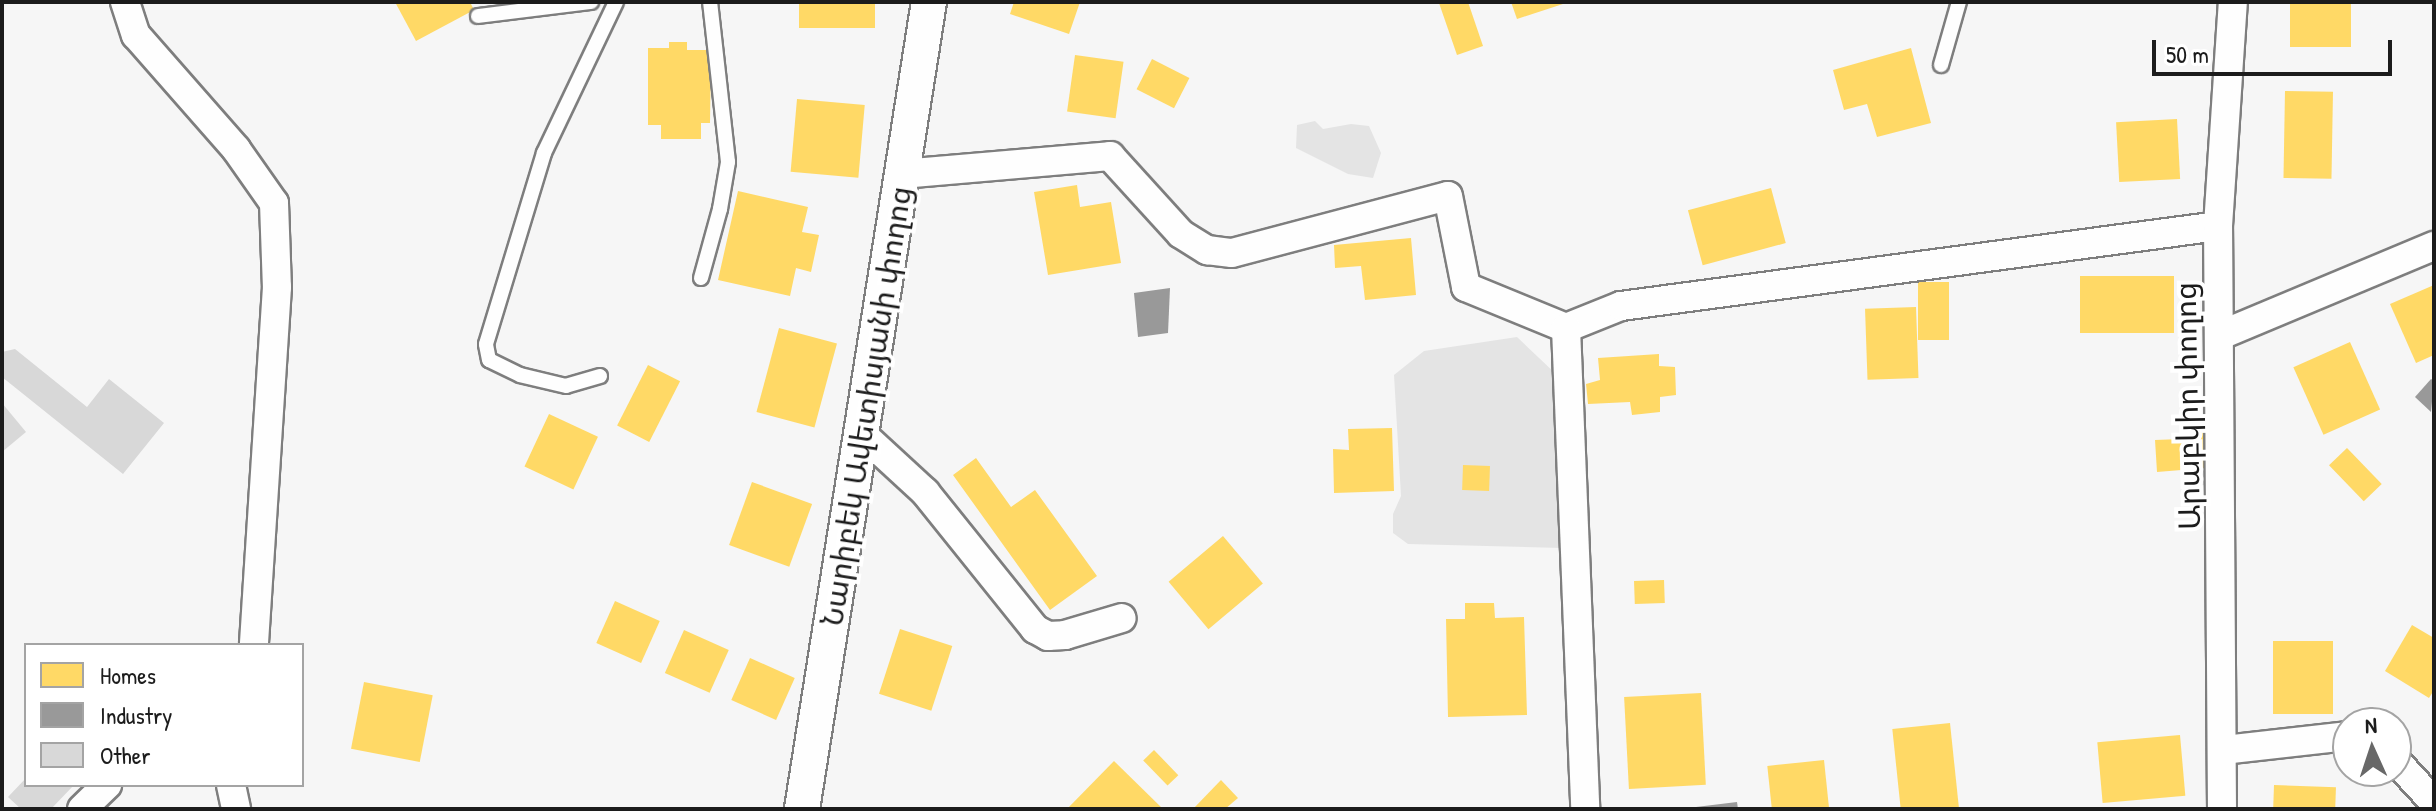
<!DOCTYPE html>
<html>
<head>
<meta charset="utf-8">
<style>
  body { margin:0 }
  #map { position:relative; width:2436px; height:811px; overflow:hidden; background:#f6f6f6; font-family:"Patrick Hand","Noto Sans Armenian",sans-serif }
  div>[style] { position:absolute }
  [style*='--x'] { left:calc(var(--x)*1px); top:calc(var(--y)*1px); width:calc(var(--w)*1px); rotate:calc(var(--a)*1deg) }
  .green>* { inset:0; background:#e4e4e4 }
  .homes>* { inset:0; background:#ffd966; transform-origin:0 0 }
  .industry>* { inset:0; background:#999 }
  .building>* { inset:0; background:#d8d8d8 }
  .roads { filter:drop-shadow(2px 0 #7e7e7e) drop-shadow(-2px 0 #7e7e7e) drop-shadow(0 2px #7e7e7e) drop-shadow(0 -2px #7e7e7e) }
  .service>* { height:14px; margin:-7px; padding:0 7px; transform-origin:7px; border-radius:7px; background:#fefefe }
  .minor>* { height:28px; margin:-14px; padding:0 14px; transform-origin:14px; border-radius:14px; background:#fefefe }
  .tertiary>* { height:34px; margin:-17px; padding:0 17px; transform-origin:17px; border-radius:17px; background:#fefefe }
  span { translate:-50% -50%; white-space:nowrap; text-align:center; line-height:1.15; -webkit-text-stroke:8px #fff; paint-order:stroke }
  .street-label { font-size:30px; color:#1c1c1c }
  .frame { position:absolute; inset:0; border:4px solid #1c1c1c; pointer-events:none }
  .legend { position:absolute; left:24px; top:643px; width:280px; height:144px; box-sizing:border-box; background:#fff; border:2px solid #a4a4a4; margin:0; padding:10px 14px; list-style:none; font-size:24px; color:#1c1c1c }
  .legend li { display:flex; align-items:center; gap:16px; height:40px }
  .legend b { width:40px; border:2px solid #a4a4a4 }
  .north { position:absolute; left:2332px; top:707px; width:80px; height:80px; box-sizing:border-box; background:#fff; border:2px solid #a4a4a4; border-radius:50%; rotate:357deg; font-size:22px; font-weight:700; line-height:32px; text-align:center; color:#1c1c1c }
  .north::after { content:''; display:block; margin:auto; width:28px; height:36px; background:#686868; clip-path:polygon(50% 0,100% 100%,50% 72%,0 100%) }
  .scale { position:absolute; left:2152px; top:40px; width:240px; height:36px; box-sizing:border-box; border:4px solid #1c1c1c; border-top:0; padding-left:10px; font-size:24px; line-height:28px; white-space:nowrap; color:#1c1c1c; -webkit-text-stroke:6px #fff; paint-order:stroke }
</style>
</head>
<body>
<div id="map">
  <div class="green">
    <div style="clip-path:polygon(1315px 121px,1323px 129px,1351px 124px,1369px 126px,1381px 153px,1373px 178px,1348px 174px,1296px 148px,1297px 125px)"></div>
    <div style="clip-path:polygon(1517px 337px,1557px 375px,1562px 548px,1408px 544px,1393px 533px,1393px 514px,1401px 496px,1394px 375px,1424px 351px)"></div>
  </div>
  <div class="homes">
    <div style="clip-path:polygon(395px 2px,470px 2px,474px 10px,416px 41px)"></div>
    <div style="left:799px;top:2px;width:76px;height:26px"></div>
    <div style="clip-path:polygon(1014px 2px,1080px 2px,1069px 34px,1010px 14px)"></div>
    <div style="clip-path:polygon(1442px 2px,1468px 2px,1483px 46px,1457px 55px,1439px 3px)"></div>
    <div style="clip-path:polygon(1511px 2px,1565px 2px,1566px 3px,1517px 19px)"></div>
    <div style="left:2290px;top:2px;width:61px;height:45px"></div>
    <div style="clip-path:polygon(669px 42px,687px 42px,687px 50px,711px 50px,710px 123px,701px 123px,701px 139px,661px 139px,661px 125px,648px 125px,648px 48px,669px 48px)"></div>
    <div style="clip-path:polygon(1911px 48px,1931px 123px,1877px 137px,1867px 104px,1844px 110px,1833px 70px)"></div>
    <div style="left:1075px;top:55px;width:49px;height:57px;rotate:8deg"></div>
    <div style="left:1152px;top:59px;width:42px;height:34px;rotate:27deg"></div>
    <div style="left:2285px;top:91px;width:48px;height:87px;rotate:1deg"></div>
    <div style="left:797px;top:99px;width:68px;height:73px;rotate:5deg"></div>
    <div style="left:2177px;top:119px;width:60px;height:61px;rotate:87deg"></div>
    <div style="clip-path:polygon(1077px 185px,1080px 207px,1111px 202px,1121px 263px,1048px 275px,1034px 192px)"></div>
    <div style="left:1771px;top:188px;width:57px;height:86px;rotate:75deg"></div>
    <div style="clip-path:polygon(738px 191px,808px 207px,802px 232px,819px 235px,811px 272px,796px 268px,790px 296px,718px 280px)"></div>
    <div style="clip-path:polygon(1411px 238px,1416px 295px,1365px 300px,1361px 266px,1335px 268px,1334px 245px)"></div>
    <div style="left:2080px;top:276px;width:94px;height:57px"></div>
    <div style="left:1918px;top:282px;width:31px;height:58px"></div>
    <div style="clip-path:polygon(2434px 285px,2434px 355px,2416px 363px,2390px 304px)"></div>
    <div style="left:1916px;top:307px;width:71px;height:51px;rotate:88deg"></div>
    <div style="left:779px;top:328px;width:60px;height:87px;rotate:15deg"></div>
    <div style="left:2350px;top:342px;width:74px;height:62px;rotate:66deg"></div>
    <div style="clip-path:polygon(1659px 354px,1659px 366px,1675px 367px,1676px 395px,1660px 397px,1660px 412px,1632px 415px,1630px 402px,1588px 404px,1586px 384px,1600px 380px,1598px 358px)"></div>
    <div style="left:648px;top:365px;width:36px;height:68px;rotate:27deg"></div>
    <div style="left:549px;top:414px;width:54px;height:58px;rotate:25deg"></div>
    <div style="clip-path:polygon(1392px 428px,1394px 491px,1334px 493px,1333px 449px,1349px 450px,1348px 429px)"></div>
    <div style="clip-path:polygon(2216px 428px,2218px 467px,2157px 472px,2155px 440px,2181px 439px,2181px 429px)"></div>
    <div style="left:2347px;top:448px;width:50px;height:25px;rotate:46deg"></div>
    <div style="clip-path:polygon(976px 458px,1011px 507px,1035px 490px,1097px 576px,1050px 610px,953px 475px)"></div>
    <div style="left:1463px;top:465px;width:27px;height:25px;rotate:2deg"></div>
    <div style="left:752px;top:482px;width:64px;height:67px;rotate:20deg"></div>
    <div style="left:1223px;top:536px;width:62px;height:71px;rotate:50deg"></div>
    <div style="left:1664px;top:580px;width:23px;height:30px;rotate:88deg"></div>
    <div style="left:615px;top:601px;width:49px;height:46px;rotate:24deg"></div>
    <div style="clip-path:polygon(1465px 603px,1494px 603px,1495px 618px,1524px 617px,1527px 715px,1448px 717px,1446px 619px,1465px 619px)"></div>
    <div style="clip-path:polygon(2412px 625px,2434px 638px,2434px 690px,2429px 698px,2385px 671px)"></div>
    <div style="left:900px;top:629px;width:55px;height:68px;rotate:18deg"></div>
    <div style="left:684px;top:630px;width:49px;height:47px;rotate:24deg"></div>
    <div style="left:2333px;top:641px;width:73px;height:60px;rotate:90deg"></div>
    <div style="left:750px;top:658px;width:49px;height:46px;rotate:24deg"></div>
    <div style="left:364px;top:682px;width:70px;height:68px;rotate:11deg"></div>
    <div style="left:1701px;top:693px;width:92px;height:77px;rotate:87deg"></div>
    <div style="left:1950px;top:723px;width:86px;height:58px;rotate:84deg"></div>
    <div style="left:2180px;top:735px;width:61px;height:83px;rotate:85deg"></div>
    <div style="left:1154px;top:750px;width:35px;height:15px;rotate:46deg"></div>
    <div style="left:1824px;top:760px;width:49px;height:57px;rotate:84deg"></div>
    <div style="clip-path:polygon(1114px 761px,1163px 809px,1067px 809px)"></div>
    <div style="clip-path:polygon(1221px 780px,1238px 798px,1225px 809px,1193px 809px)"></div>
    <div style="left:2274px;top:785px;width:62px;height:24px;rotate:2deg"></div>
  </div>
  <div class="industry">
    <div style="clip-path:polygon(1170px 288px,1168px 333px,1138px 337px,1134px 293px)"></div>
    <div style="clip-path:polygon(2431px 379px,2434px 381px,2431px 412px,2415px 397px)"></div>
    <div style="clip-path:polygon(1737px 802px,1738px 809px,1696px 809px,1696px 807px)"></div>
  </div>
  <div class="building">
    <div style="clip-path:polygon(15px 349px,87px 407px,109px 379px,164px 423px,123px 474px,2px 377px,2px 352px)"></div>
    <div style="clip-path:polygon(2px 403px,26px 432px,2px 452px)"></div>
    <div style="clip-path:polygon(26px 778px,26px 785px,74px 785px,51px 809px,21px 809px,8px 797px)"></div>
  </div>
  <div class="roads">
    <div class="service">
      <div style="--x:478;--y:16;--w:114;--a:-7.1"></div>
      <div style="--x:1941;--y:65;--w:66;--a:-74.1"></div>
      <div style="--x:701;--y:278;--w:72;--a:-74.6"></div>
      <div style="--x:720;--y:209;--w:48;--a:-80.3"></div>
      <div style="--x:728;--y:162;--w:161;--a:-96.4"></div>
      <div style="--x:600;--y:376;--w:35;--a:164"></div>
      <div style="--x:566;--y:386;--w:47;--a:-166.6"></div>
      <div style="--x:520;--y:375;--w:34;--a:-154"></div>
      <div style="--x:489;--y:360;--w:16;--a:-101"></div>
      <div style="--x:486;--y:344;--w:200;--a:-73.1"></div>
      <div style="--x:544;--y:153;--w:167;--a:-64.5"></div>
    </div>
    <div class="minor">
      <div style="--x:125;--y:2;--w:35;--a:72"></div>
      <div style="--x:136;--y:35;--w:152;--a:48.7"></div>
      <div style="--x:236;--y:149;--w:66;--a:54.9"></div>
      <div style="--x:274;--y:203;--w:84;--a:88"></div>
      <div style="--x:277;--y:287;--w:359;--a:93.7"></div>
      <div style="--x:901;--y:174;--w:210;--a:-4.9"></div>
      <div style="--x:1110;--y:156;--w:105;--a:47.7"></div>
      <div style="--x:1181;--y:234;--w:31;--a:32"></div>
      <div style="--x:1207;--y:250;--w:25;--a:7"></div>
      <div style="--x:1232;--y:253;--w:223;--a:-14.8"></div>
      <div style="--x:1448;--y:196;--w:93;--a:78.8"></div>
      <div style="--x:1466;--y:287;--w:108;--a:22.3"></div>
      <div style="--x:1566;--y:328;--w:59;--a:-21.8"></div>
      <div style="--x:1621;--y:306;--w:602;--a:-7.63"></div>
      <div style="--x:1566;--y:328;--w:481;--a:87.7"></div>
      <div style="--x:2221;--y:335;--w:231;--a:-22.7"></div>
      <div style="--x:862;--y:434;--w:86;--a:42.6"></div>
      <div style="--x:925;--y:492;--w:176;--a:51.2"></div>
      <div style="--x:1035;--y:629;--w:15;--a:28"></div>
      <div style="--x:1048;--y:636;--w:17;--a:-3"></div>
      <div style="--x:1065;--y:635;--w:59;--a:-16.6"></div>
      <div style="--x:2223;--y:750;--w:126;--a:-6.4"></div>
      <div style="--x:2396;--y:761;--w:56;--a:47.2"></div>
      <div style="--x:231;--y:785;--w:25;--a:78"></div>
      <div style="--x:82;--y:809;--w:35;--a:-44"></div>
      <div style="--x:2222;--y:809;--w:583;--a:-90.39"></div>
      <div style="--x:2218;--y:226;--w:225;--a:-86.2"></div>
    </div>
    <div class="tertiary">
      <div style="--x:802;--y:809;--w:817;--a:-81.06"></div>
    </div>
  </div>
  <div class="street-label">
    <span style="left:866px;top:406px;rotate:-81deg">Նարիբեկ Ավետիսյանի փողոց</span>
    <span style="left:2187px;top:406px;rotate:-91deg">Արաբկիր փողոց</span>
  </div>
  <div class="frame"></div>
  <ul class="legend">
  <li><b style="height:22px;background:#ffd966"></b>Homes</li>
  <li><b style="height:22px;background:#999"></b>Industry</li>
  <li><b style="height:22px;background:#d8d8d8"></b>Other</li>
  </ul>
  <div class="north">N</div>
  <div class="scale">50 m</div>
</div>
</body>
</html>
